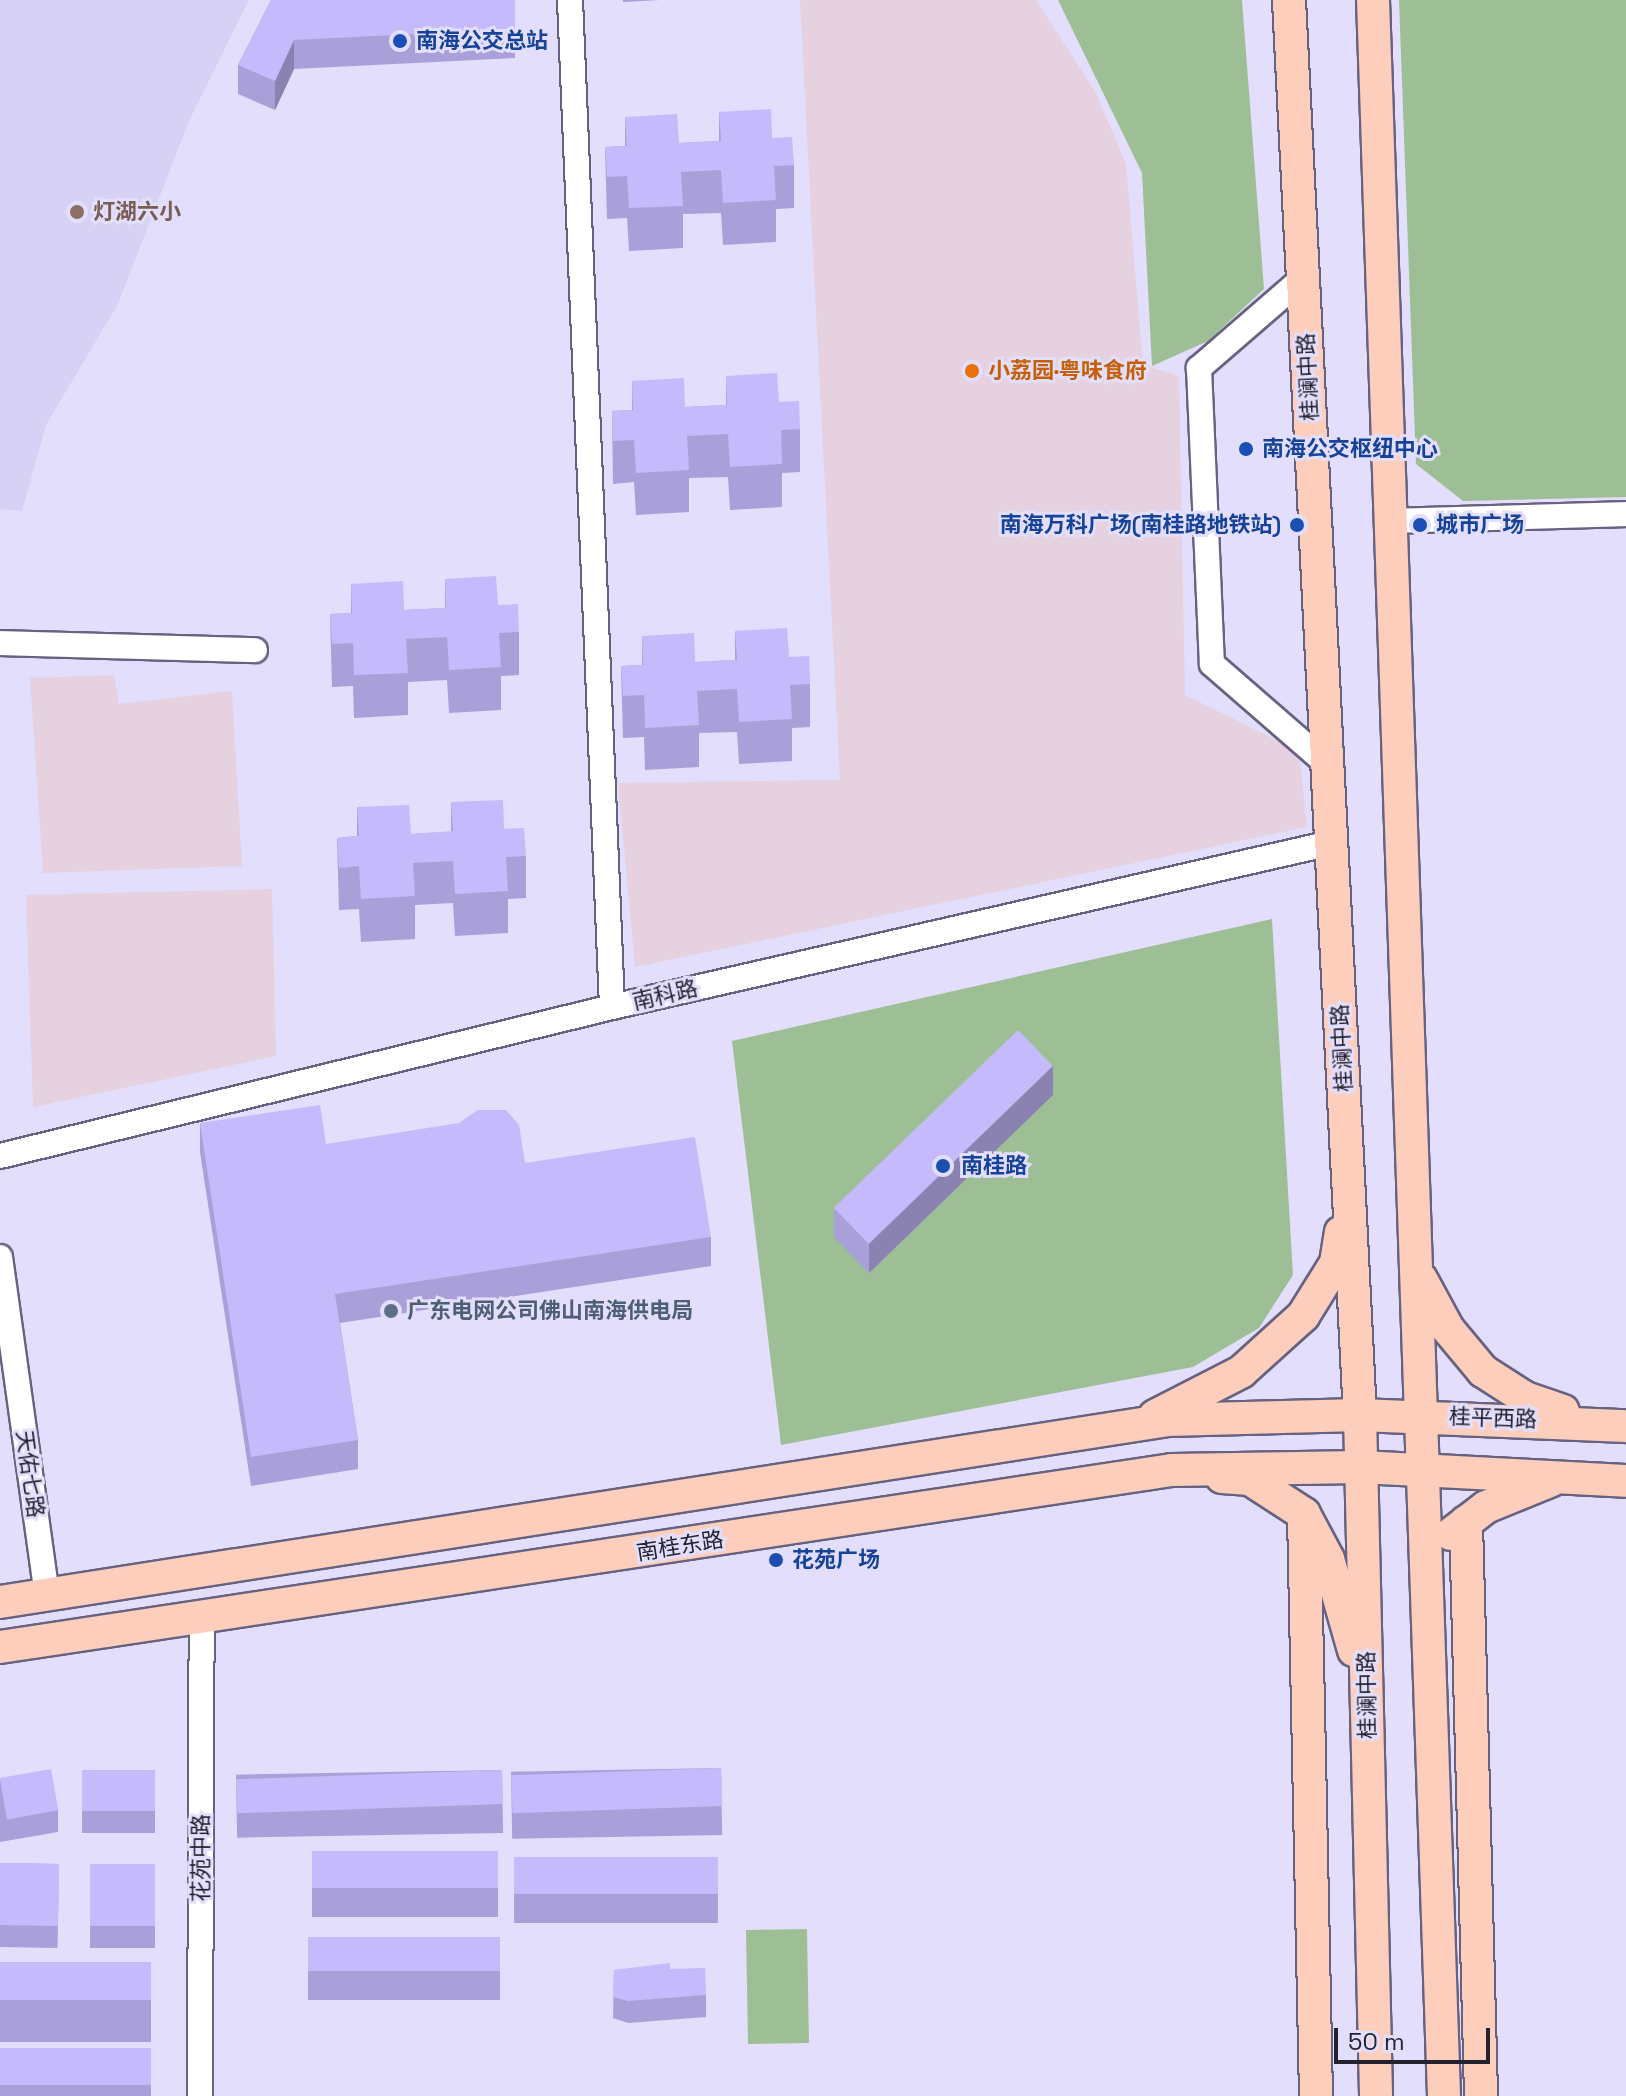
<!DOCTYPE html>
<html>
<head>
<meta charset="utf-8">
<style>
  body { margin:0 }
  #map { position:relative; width:1626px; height:2096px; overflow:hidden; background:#e2defb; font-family:"Space Grotesk","Noto Sans SC",sans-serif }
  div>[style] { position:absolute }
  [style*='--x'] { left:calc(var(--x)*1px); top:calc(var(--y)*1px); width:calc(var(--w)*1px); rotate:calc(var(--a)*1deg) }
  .commercial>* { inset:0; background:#e6d1e0 }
  .built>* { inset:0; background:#d7d2f5 }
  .green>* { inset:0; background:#9ebf95; transform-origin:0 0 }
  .roads { filter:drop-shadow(2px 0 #676281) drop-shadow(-2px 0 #676281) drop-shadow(0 2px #676281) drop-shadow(0 -2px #676281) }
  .minor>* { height:24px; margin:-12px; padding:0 12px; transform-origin:12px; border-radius:12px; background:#fff }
  .major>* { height:32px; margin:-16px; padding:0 16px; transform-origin:16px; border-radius:16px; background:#fdcebc }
  .wall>* { inset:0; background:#a9a0d9; transform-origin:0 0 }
  .shaded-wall>* { inset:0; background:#8a82b0 }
  .building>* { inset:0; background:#c5bafc; transform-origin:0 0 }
  .dots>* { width:22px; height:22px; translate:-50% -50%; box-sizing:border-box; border:4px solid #e2defb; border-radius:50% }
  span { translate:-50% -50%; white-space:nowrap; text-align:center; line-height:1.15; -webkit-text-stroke:6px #e2defb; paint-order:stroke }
  .transit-label { font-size:22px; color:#164399; font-weight:700 }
  .left { translate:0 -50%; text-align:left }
  .right { translate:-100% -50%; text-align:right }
  .education-label { font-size:22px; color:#785e54; font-weight:700 }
  .food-label { font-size:22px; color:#c56008; font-weight:700 }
  .street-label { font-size:22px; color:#24222f }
  .service-label { font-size:22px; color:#4e5e75; font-weight:700 }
  .scale { position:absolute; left:1334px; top:2028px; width:156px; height:36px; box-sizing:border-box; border:4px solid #24222f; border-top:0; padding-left:10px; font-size:24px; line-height:28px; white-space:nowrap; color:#24222f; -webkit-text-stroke:6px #e2defb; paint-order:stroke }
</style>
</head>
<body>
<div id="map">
  <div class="commercial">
    <div style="clip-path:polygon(800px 0,1036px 0,1096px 93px,1126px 164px,1143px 365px,1179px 376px,1185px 695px,1299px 751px,1307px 827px,635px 967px,618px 783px,840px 780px)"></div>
    <div style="clip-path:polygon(114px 675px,119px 704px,232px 691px,242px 866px,43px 873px,30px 678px)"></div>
    <div style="clip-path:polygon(272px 889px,276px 1056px,33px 1107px,26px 895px)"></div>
  </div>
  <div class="built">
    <div style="clip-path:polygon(0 0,249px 0,189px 121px,118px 304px,46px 425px,22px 511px,0 509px)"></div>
  </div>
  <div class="green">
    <div style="clip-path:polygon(1058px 0,1242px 0,1264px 289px,1208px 341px,1152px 366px,1142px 173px)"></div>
    <div style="clip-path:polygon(1399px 0,1626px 0,1626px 497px,1463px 501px,1416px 464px)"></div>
    <div style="clip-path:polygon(1272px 919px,1293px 1275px,1259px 1328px,1193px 1367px,781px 1445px,732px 1041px)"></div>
    <div style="left:807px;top:1929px;width:114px;height:61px;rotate:89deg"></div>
  </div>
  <div class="roads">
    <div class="minor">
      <div style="--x:570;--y:0;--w:1008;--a:87.61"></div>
      <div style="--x:1303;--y:278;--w:138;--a:139.1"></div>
      <div style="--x:1199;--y:368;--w:296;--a:87.5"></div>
      <div style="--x:1212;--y:664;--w:154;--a:41"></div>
      <div style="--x:1392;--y:521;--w:234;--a:-1.7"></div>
      <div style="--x:0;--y:643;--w:255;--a:1.6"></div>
      <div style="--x:0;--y:1156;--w:630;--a:-13.68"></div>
      <div style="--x:612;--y:1007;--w:737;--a:-12.85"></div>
      <div style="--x:0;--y:1257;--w:342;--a:82.1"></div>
      <div style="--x:200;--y:2096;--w:477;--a:-89.8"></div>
    </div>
    <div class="major">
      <div style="--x:1289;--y:0;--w:1417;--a:87.13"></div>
      <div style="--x:1360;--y:1415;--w:681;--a:88.65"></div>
      <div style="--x:1373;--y:0;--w:2097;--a:88.06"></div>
      <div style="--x:1421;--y:1279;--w:57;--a:61.6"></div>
      <div style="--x:1448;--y:1329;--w:55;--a:50.2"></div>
      <div style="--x:1483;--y:1371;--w:50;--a:32.7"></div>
      <div style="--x:1525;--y:1398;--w:40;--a:18.9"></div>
      <div style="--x:1155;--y:1416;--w:97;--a:-27.1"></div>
      <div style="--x:1241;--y:1372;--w:84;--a:-42.1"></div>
      <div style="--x:1303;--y:1316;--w:62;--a:-58.1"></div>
      <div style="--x:1336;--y:1263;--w:31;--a:-81"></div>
      <div style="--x:1222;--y:1477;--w:28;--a:4"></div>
      <div style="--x:1250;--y:1479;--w:64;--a:32.9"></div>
      <div style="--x:1304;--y:1514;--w:51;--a:61.9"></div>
      <div style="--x:1328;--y:1559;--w:95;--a:74.1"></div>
      <div style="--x:1304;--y:1514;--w:582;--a:88.82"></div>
      <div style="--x:1466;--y:1522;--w:574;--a:88.5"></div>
      <div style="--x:1451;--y:1534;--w:44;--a:-37.6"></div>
      <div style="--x:1486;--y:1507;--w:69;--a:-22.1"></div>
      <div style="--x:0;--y:1602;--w:1181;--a:-8.86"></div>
      <div style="--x:1167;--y:1420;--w:193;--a:-1.5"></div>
      <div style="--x:1360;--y:1415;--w:266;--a:2.4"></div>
      <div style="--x:0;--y:1647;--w:1185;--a:-8.59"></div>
      <div style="--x:1172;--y:1470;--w:189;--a:-0.9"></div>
      <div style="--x:1361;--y:1467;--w:265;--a:3"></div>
    </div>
  </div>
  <div class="wall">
    <div style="clip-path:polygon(271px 0,515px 0,515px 58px,294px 69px,275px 110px,238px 94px,238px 65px)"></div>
    <div style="clip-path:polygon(623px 0,660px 0,623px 2px)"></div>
    <div style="clip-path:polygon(719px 112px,772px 138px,794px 165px,794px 208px,776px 209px,776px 242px,723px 245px,721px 213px,683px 214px,683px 248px,629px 251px,627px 218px,607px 219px,605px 147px,625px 146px,625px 117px,679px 143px,719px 141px)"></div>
    <div style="clip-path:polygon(726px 376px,779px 402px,800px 429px,800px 472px,782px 473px,782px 507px,730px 510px,728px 477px,689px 478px,689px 512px,636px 515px,634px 482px,613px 484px,612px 411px,632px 410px,632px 381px,685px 407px,726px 405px)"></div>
    <div style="clip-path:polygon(445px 579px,498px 605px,519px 632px,519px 675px,501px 676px,501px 710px,449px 713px,447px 680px,408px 682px,408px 715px,354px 718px,353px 686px,332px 687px,330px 614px,351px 613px,351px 584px,404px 610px,445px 608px)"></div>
    <div style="clip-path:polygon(735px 631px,789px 657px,810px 684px,810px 727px,792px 728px,792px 761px,739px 764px,737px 732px,699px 733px,699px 767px,645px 770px,644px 737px,623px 738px,621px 666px,642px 665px,642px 636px,695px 662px,735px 660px)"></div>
    <div style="clip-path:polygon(451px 802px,504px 829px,526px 856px,526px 898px,508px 899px,508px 933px,455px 936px,453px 903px,415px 905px,415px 939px,361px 942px,359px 909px,339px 910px,337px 838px,357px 836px,357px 807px,411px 834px,451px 832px)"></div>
    <div style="clip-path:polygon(1053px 1095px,869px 1273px,834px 1237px,834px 1208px)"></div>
    <div style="clip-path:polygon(200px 1123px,326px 1144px,525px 1163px,711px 1237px,711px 1266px,340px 1323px,358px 1440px,358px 1469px,251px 1486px,200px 1152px)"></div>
    <div style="left:721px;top:1768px;width:67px;height:210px;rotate:89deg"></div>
    <div style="left:155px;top:1770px;width:63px;height:73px;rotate:90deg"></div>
    <div style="left:502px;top:1770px;width:63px;height:266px;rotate:89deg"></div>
    <div style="clip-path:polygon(0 1778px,58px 1810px,58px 1832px,0 1842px)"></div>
    <div style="left:498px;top:1851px;width:66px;height:186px;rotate:90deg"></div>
    <div style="left:718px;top:1857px;width:66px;height:204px;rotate:90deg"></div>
    <div style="left:0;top:1863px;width:59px;height:84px;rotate:1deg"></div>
    <div style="left:90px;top:1864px;width:65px;height:84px"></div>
    <div style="left:500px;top:1937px;width:63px;height:192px;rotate:90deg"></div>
    <div style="left:0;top:1962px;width:151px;height:80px"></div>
    <div style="clip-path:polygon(670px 1969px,706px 1995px,706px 2017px,628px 2023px,613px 2018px,614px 1970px)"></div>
    <div style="left:0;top:2048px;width:151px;height:48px"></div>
  </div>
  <div class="shaded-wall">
    <div style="clip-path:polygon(294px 40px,294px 69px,275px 110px,275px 81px)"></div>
    <div style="clip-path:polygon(1053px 1066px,1053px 1095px,869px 1273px,869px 1244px)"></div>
  </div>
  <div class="building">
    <div style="clip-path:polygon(271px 0,515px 0,515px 29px,294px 40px,275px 81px,238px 65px)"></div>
    <div style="clip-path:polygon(771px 109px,772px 138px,792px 137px,794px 165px,774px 166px,776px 200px,723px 203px,721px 170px,681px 172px,683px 206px,629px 208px,627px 176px,607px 177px,605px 147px,627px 146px,625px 117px,677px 114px,679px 143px,721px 141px,719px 112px)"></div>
    <div style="clip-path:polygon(777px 373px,779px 402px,799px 401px,800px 429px,781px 430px,782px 464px,730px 467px,728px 434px,687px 436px,689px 470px,636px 473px,634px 440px,613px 441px,612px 411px,633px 410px,632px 381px,684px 378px,685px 407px,727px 405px,726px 376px)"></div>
    <div style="clip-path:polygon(496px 576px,498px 605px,518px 604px,519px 632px,499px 633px,501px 667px,449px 670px,447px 637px,406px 639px,408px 673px,354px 675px,353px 643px,332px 644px,330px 614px,352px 613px,351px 584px,403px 581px,404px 610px,446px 608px,445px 579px)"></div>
    <div style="clip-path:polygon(787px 628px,789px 657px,809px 656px,810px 684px,790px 685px,792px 719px,739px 722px,737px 689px,697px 691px,699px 725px,645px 728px,644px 695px,623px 696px,621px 666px,643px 665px,642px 636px,694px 633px,695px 662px,737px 660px,735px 631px)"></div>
    <div style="clip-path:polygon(503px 800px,504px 829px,524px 828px,526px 856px,506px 857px,508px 891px,455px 894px,453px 861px,413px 863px,415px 896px,361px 899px,359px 866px,339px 868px,337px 838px,359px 836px,357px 807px,409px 805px,411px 834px,453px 831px,451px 802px)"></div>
    <div style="left:1018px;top:1030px;width:50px;height:256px;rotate:46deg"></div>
    <div style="clip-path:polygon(320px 1105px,326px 1144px,459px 1123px,478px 1110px,506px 1110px,519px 1125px,525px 1163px,695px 1137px,711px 1237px,335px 1294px,358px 1440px,251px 1457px,200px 1123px)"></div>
    <div style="left:721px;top:1768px;width:38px;height:210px;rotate:88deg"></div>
    <div style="left:51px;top:1769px;width:42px;height:52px;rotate:80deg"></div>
    <div style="left:155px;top:1770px;width:41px;height:73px;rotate:90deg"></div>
    <div style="left:502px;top:1770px;width:34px;height:266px;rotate:88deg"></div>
    <div style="left:498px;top:1851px;width:37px;height:186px;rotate:90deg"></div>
    <div style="left:718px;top:1857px;width:37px;height:204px;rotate:90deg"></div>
    <div style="left:0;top:1863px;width:59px;height:62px;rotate:1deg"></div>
    <div style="left:90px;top:1864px;width:65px;height:62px"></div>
    <div style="left:500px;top:1937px;width:34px;height:192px;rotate:90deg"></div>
    <div style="left:0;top:1962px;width:151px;height:38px"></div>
    <div style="clip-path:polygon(670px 1963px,670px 1969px,705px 1968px,706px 1995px,628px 2001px,613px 1997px,614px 1970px)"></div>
    <div style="left:0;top:2048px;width:151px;height:37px"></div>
  </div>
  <div class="dots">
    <div style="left:400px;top:41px;background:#1a4fb4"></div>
    <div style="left:77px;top:212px;background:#8d6e63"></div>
    <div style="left:972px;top:371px;background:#e8710a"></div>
    <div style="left:1246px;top:449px;background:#1a4fb4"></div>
    <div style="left:1297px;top:525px;background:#1a4fb4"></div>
    <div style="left:1420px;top:525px;background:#1a4fb4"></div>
    <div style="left:943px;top:1166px;background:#1a4fb4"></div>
    <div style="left:391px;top:1311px;background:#5c6f8a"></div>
    <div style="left:776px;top:1560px;background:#1a4fb4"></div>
  </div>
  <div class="transit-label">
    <span class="left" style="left:416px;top:41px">南海公交总站</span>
    <span class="left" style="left:1262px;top:449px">南海公交枢纽中心</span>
    <span class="right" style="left:1281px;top:525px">南海万科广场(南桂路地铁站)</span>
    <span class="left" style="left:1436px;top:525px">城市广场</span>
    <span class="left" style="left:961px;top:1166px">南桂路</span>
    <span class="left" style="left:792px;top:1560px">花苑广场</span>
  </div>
  <div class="education-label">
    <span class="left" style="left:93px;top:212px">灯湖六小</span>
  </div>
  <div class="food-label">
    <span class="left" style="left:988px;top:371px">小荔园·粤味食府</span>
  </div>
  <div class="street-label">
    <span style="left:1308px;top:377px;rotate:-93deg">桂澜中路</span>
    <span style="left:665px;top:995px;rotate:-13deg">南科路</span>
    <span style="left:1342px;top:1048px;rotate:-93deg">桂澜中路</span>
    <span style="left:1493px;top:1418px;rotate:2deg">桂平西路</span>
    <span style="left:30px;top:1474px;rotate:82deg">天佑七路</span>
    <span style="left:680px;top:1546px;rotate:-9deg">南桂东路</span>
    <span style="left:1367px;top:1695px;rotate:-91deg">桂澜中路</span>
    <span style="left:201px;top:1858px;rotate:-90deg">花苑中路</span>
  </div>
  <div class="service-label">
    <span class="left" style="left:407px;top:1311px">广东电网公司佛山南海供电局</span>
  </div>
  <div class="scale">50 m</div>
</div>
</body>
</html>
